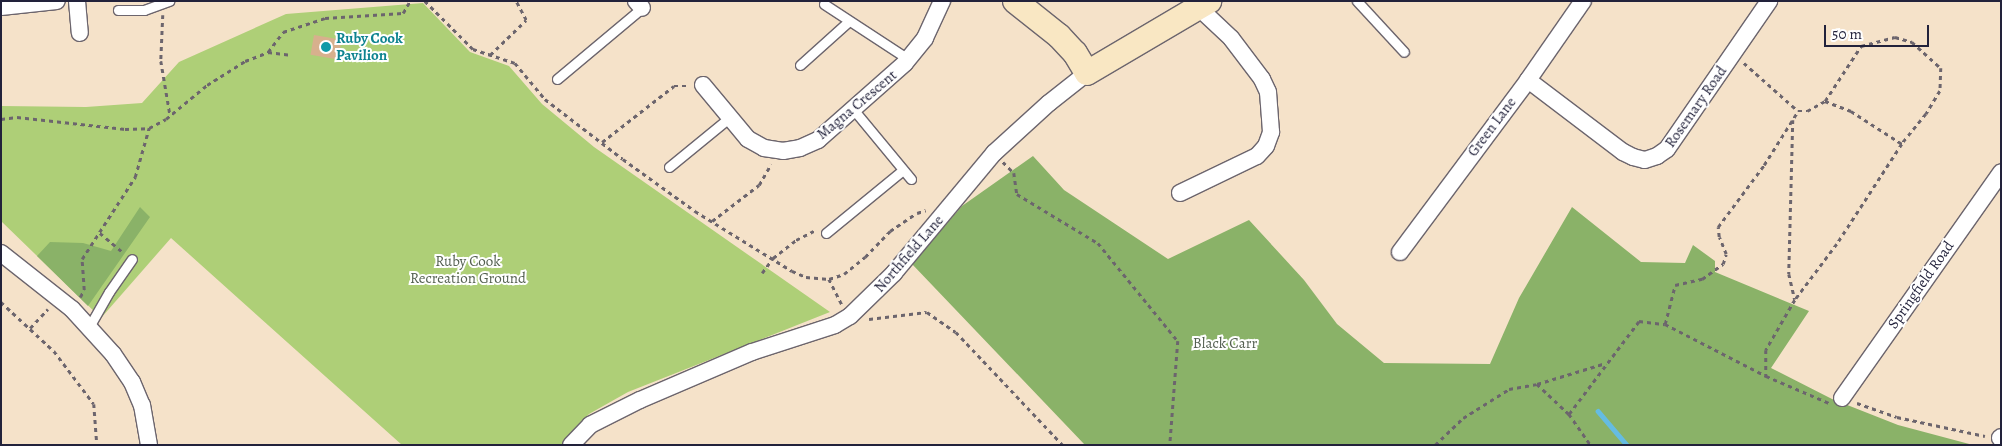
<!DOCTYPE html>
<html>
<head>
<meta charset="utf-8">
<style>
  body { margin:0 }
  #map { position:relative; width:2002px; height:446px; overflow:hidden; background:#f5e2c9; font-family:Alegreya,serif }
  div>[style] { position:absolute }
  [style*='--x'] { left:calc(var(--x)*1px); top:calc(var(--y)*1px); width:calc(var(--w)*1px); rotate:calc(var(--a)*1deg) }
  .green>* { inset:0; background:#aecf77 }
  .forest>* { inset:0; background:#8ab268 }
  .stream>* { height:4.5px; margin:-2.25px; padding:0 2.25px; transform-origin:2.25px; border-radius:2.25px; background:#65bce2 }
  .building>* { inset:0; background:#d7b08d; transform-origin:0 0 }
  .path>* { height:2.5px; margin-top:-1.25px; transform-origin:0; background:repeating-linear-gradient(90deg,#6c656d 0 4px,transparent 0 8px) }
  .roads { filter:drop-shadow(1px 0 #6c656d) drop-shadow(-1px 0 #6c656d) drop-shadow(0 1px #6c656d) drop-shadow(0 -1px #6c656d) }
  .lane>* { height:9px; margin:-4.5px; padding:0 4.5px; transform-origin:4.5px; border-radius:4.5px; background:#fff }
  .street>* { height:16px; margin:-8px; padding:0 8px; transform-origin:8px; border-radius:8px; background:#fff }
  .secondary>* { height:24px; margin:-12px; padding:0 12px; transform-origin:12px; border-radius:12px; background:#f9e7c3 }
  .dots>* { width:14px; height:14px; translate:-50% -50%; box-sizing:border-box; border:2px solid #fff; border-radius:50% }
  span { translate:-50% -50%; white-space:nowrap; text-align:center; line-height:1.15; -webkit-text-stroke:4px #fff; paint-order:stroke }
  .culture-label { font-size:15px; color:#0d838f; font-weight:700 }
  .left { translate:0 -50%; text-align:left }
  .street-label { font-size:15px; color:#22223b }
  .park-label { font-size:15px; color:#535f50 }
  .frame { position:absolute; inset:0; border:2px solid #22223b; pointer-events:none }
  .scale { position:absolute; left:1824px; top:25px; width:105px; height:22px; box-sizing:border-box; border:2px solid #22223b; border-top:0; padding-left:6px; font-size:15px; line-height:18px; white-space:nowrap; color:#22223b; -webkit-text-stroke:4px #fff; paint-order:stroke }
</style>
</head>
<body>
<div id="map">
  <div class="green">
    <div style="clip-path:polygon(423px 3px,470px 52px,509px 66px,542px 104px,594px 147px,830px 312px,628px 392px,589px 414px,561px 445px,402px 445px,171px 238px,101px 318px,1px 221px,1px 106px,86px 107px,142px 103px,179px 62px,286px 14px)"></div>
  </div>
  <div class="forest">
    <div style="clip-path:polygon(1033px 156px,1064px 190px,1168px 259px,1249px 220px,1304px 280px,1337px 324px,1384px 363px,1490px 364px,1519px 298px,1572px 207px,1641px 262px,1685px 263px,1693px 245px,1715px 261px,1715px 272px,1809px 311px,1771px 368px,1832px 399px,1898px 425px,1973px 445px,1085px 445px,912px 264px,962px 206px)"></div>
    <div style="clip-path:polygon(140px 207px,150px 217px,88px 306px,37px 256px,50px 242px,83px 243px,111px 251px)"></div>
  </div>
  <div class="stream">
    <div style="--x:1598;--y:411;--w:45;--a:49.5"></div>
  </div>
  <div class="building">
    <div style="left:314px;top:35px;width:28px;height:20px;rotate:10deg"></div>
  </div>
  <div class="path">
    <div style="--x:425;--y:1;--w:68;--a:45"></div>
    <div style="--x:473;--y:49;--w:44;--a:18.4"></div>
    <div style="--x:515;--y:63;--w:47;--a:50.2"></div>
    <div style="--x:545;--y:99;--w:98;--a:37.6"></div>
    <div style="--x:623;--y:159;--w:89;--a:35.8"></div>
    <div style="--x:695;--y:211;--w:114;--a:31.7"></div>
    <div style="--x:792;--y:271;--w:15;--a:23"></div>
    <div style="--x:806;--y:277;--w:23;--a:5"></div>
    <div style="--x:829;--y:279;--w:16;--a:-18"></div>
    <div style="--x:844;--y:274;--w:27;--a:-39"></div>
    <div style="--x:865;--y:257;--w:36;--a:-46"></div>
    <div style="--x:890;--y:231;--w:32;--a:-34"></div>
    <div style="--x:917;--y:213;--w:9;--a:-18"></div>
    <div style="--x:163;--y:15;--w:46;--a:92.5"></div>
    <div style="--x:161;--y:61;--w:54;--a:80.4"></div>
    <div style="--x:268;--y:52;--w:25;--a:-53"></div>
    <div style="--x:283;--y:32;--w:44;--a:-18.4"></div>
    <div style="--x:325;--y:18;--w:78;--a:-3.7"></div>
    <div style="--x:403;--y:13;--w:14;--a:-60"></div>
    <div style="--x:490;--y:55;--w:50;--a:-44.2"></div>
    <div style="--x:526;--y:20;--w:21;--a:-118"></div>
    <div style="--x:1744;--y:63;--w:72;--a:41.6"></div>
    <div style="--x:1825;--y:101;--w:28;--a:21"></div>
    <div style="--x:1851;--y:111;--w:61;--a:32.9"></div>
    <div style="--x:1;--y:119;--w:16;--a:-7"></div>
    <div style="--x:17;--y:117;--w:109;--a:6.3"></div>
    <div style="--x:125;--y:129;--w:24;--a:-2"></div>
    <div style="--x:149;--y:128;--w:19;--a:-28"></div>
    <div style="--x:166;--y:119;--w:53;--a:-39.7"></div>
    <div style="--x:207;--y:85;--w:45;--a:-32.3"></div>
    <div style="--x:245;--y:61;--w:25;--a:-21"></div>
    <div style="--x:268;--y:52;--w:24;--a:7"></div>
    <div style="--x:1793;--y:120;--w:154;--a:91.5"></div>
    <div style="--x:1789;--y:274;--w:26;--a:77"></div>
    <div style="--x:602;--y:142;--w:91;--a:-37.9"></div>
    <div style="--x:674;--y:86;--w:15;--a:0"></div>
    <div style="--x:1003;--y:162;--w:16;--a:45"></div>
    <div style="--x:1014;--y:173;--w:21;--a:82"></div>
    <div style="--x:1017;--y:194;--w:95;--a:31.2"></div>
    <div style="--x:1098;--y:243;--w:127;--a:50.8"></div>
    <div style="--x:1178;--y:341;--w:104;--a:94.4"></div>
    <div style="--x:712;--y:221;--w:59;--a:-37.5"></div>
    <div style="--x:759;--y:185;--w:24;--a:-60"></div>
    <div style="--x:100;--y:233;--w:31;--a:40"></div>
    <div style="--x:762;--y:273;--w:19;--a:-54"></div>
    <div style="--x:773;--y:258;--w:29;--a:-38"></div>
    <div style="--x:796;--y:240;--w:20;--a:-27"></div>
    <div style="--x:829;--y:279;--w:28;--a:63"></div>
    <div style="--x:80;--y:297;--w:8;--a:-60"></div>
    <div style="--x:84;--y:290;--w:31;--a:-94"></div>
    <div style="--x:82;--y:259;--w:98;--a:-57.1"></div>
    <div style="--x:135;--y:177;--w:51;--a:-74.1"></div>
    <div style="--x:1;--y:302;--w:72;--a:42.8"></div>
    <div style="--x:54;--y:351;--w:66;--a:53"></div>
    <div style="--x:94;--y:404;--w:41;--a:85.8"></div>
    <div style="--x:869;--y:319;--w:58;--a:-6.9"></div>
    <div style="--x:927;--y:312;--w:35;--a:35"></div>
    <div style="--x:956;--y:332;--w:156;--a:46.6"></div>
    <div style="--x:1665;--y:324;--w:40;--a:-75.6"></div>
    <div style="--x:1675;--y:285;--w:28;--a:-13"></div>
    <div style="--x:1702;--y:279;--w:26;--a:-36"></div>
    <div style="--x:1723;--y:264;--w:10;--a:-73"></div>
    <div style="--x:1726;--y:254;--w:18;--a:-112"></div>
    <div style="--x:1719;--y:237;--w:10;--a:-96"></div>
    <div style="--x:1718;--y:227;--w:77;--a:-53.4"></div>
    <div style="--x:1764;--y:165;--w:64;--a:-57.8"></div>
    <div style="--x:1798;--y:111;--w:9;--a:0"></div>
    <div style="--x:1807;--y:111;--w:21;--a:-29"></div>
    <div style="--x:1825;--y:101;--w:66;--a:-56.8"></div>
    <div style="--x:1861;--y:46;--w:35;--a:-15"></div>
    <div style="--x:1895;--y:37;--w:18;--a:16"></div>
    <div style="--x:1912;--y:42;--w:39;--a:42"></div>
    <div style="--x:1941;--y:68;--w:23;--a:92"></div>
    <div style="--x:1940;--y:91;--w:27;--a:121"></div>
    <div style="--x:1926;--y:114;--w:38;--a:129"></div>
    <div style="--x:1902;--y:144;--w:119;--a:123"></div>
    <div style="--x:1837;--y:244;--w:70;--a:126.9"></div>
    <div style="--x:1795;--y:300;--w:58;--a:120.1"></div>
    <div style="--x:1766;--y:350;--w:26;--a:90"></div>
    <div style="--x:30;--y:328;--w:26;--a:-47"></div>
    <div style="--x:1537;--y:384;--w:72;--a:-16.9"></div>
    <div style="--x:1857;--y:403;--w:42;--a:19.3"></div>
    <div style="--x:1897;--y:417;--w:90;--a:12.2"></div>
    <div style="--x:1569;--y:414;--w:116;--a:-53"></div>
    <div style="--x:1639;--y:321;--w:26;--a:7"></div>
    <div style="--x:1665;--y:324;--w:114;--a:27.2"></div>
    <div style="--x:1766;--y:376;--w:69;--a:23.2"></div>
    <div style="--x:1435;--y:445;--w:39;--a:-44"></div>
    <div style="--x:1463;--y:418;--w:54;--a:-32.2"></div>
    <div style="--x:1509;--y:389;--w:28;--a:-10"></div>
    <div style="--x:1537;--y:384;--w:44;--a:43.2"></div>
    <div style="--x:1569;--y:414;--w:38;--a:55"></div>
  </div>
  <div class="roads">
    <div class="lane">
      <div style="--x:1357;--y:1;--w:69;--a:47.3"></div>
      <div style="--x:824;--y:4;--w:100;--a:33.2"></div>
      <div style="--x:118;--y:10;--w:26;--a:0"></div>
      <div style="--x:144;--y:10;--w:27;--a:-20"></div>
      <div style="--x:800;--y:65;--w:66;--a:-41.9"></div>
      <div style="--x:557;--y:79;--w:111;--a:-39.9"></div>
      <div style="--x:853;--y:109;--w:91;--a:50.4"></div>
      <div style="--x:669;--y:167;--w:79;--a:-39.3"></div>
      <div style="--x:826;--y:233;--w:99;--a:-39.3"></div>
      <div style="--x:89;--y:327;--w:40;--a:-60.3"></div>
      <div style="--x:109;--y:292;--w:40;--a:-55.1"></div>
    </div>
    <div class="street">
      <div style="--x:77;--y:1;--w:32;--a:85"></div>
      <div style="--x:636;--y:1;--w:9;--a:49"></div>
      <div style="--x:1;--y:7;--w:56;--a:-6.1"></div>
      <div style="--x:1528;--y:80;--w:119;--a:37.2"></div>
      <div style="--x:1623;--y:152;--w:11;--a:27"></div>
      <div style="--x:1633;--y:157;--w:12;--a:14"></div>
      <div style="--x:1645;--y:160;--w:13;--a:-18"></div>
      <div style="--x:1657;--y:156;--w:12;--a:-35"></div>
      <div style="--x:1667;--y:149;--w:180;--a:-55.4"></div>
      <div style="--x:703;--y:85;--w:70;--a:50.2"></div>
      <div style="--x:748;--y:139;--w:18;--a:29"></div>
      <div style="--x:764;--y:148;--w:19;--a:9"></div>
      <div style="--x:783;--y:151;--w:17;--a:-10"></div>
      <div style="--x:800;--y:148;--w:20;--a:-24"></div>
      <div style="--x:818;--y:140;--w:116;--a:-41.5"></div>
      <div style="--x:905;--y:63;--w:32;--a:-51"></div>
      <div style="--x:925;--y:38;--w:41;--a:-65.3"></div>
      <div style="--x:1180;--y:193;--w:85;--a:-25.7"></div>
      <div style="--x:1257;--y:156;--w:13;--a:-48"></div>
      <div style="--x:1266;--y:146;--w:15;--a:-70"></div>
      <div style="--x:1271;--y:132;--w:40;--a:-94.3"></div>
      <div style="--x:1268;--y:92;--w:14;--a:-115"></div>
      <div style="--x:1262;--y:79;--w:51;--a:-127.1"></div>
      <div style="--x:1231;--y:38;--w:44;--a:-136.8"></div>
      <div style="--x:1400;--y:252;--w:214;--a:-53.3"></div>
      <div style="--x:1528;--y:80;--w:96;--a:-55.2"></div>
      <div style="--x:1;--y:253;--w:90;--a:38.3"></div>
      <div style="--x:72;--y:309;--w:61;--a:47.7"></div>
      <div style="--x:113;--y:354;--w:34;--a:56"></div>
      <div style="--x:132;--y:382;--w:25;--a:67"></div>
      <div style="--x:142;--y:405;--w:41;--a:80.1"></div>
      <div style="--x:1842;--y:398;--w:276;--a:-54.8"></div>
      <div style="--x:2000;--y:438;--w:1;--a:-45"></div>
      <div style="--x:571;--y:445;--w:28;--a:-46"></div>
      <div style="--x:590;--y:425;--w:56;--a:-26.6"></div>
      <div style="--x:640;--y:400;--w:122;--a:-23.2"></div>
      <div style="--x:752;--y:352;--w:87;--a:-18"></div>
      <div style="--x:835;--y:325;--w:17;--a:-31"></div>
      <div style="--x:850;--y:316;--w:62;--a:-44.3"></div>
      <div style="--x:894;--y:273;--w:156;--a:-50.2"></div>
      <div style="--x:994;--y:153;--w:74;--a:-42.3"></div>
      <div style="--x:1049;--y:103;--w:48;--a:-38.3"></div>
    </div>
    <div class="secondary">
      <div style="--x:1015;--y:1;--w:56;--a:38.5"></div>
      <div style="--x:1059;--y:36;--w:23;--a:47"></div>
      <div style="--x:1075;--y:53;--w:23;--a:59"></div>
      <div style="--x:1087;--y:73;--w:142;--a:-30.5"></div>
    </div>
  </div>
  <div class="dots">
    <div style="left:326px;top:47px;background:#0f9aa8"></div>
  </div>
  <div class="culture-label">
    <span class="left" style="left:336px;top:47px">Ruby Cook<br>Pavilion</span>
  </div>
  <div class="street-label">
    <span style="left:857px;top:105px;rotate:-40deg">Magna Crescent</span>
    <span style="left:1696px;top:107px;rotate:-55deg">Rosemary Road</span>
    <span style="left:1492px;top:127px;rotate:-53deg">Green Lane</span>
    <span style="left:909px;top:254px;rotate:-49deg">Northfield Lane</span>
    <span style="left:1921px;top:285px;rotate:-55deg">Springfield Road</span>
  </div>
  <div class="park-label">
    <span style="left:468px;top:270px">Ruby Cook<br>Recreation Ground</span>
    <span style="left:1225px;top:344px">Black Carr</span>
  </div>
  <div class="frame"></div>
  <div class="scale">50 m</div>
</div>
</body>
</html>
